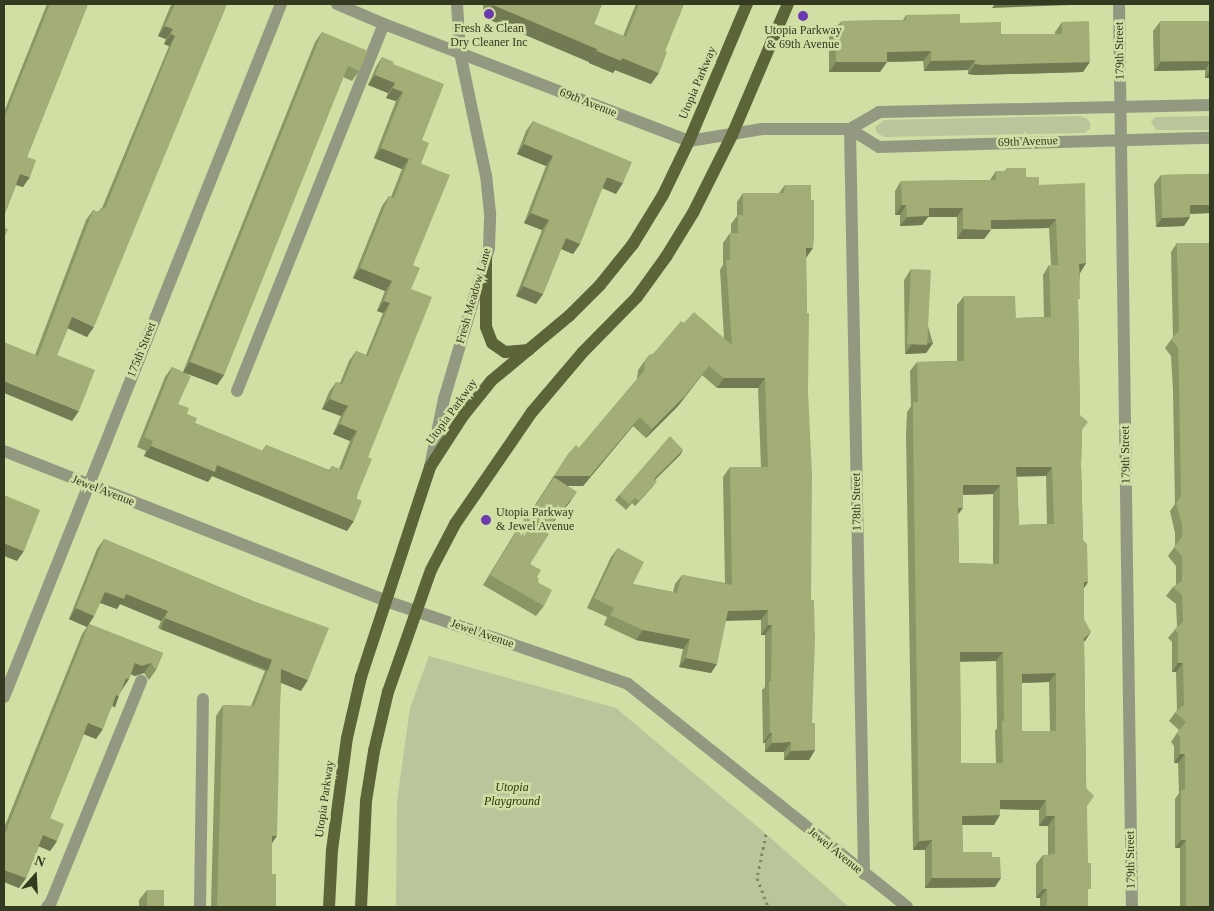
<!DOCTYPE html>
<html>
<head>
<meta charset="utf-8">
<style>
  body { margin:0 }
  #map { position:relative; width:1214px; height:911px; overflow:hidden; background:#d1dea4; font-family:Georgia,serif }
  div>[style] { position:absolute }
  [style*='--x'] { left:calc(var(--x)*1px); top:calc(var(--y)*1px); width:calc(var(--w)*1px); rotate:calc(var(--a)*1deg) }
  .green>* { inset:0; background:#bbc59b }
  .path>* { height:3px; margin-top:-1.5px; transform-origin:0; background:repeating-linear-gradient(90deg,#808961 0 2.5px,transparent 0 6.5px) }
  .minor>* { height:12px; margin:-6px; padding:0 6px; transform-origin:6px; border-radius:6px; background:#939981 }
  .major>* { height:12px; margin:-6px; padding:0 6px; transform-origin:6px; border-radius:6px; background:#5c6538 }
  .wall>* { inset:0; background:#8b9665 }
  .shaded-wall>* { inset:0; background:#717a53; transform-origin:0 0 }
  .building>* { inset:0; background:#a2ae76; transform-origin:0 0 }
  .dots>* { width:14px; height:14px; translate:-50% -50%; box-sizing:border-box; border:2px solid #d1dea4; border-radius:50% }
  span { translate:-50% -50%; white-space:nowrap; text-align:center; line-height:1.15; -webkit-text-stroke:5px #d1dea4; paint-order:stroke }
  .poi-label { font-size:12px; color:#343921 }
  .left { translate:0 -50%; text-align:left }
  .street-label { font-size:12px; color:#343921 }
  .park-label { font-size:12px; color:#2e3600; font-style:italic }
  .frame { position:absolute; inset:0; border:5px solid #343921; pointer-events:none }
  .north { position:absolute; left:10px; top:851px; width:50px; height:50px; -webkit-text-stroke:4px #d1dea4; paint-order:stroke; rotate:19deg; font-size:14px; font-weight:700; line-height:20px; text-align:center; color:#343921 }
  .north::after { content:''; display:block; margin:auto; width:18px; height:22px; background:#343921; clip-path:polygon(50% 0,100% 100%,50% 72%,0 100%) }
</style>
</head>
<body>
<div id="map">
  <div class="green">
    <div style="clip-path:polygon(1080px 116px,1086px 118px,1090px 122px,1090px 129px,1084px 133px,884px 137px,877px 133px,875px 127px,885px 120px)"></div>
    <div style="clip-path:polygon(1210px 116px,1210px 130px,1156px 130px,1151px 122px,1155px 117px)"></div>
    <div style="clip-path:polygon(429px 656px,616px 708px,766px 834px,849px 907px,396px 907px,397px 801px,410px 708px)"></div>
  </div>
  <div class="path">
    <div style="--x:766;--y:834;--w:45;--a:101.6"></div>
    <div style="--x:757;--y:878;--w:31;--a:69"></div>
  </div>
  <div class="minor">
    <div style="--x:337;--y:4;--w:51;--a:23.1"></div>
    <div style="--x:384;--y:24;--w:327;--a:21"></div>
    <div style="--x:689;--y:141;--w:74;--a:-9.3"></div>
    <div style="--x:762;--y:129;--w:88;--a:0"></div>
    <div style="--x:850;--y:129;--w:34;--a:-30"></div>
    <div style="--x:879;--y:112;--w:331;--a:-1.2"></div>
    <div style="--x:1119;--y:4;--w:903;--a:89.18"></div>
    <div style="--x:850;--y:129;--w:745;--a:88.92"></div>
    <div style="--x:850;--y:129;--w:34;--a:32"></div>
    <div style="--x:879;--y:147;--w:331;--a:-1.6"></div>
    <div style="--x:237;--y:391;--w:395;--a:-68.2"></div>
    <div style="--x:4;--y:451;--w:410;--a:21.4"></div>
    <div style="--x:386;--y:601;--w:256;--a:18.9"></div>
    <div style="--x:628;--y:684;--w:357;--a:38.6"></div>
    <div style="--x:430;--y:467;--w:69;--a:-78.4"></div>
    <div style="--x:444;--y:399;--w:158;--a:-73.4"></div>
    <div style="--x:489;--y:248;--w:35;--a:-88"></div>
    <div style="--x:490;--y:213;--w:37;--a:-96"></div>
    <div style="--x:486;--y:176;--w:126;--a:-101.9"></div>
    <div style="--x:460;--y:53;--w:49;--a:-93.5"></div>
    <div style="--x:4;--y:697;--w:746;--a:-68.21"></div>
    <div style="--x:47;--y:907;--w:6;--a:-51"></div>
    <div style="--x:51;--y:902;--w:239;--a:-67.8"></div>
    <div style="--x:200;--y:907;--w:208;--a:-89.2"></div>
  </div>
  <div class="major">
    <div style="--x:486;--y:259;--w:68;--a:90"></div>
    <div style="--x:486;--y:327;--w:17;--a:69"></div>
    <div style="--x:492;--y:343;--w:16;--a:35"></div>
    <div style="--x:505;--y:352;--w:24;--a:-5"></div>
    <div style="--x:329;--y:907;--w:57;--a:-87"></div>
    <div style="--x:332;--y:850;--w:113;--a:-82.4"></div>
    <div style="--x:347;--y:738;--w:63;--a:-77.1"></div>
    <div style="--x:361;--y:677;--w:221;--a:-71.8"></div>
    <div style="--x:430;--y:467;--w:61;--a:-57.1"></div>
    <div style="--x:463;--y:416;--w:45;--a:-51.3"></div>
    <div style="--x:491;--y:381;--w:102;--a:-39.8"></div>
    <div style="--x:569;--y:316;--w:44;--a:-45"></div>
    <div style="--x:600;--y:285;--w:53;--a:-51.2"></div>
    <div style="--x:633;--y:244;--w:57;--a:-58.5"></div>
    <div style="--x:663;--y:195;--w:60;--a:-64.3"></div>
    <div style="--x:689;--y:141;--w:149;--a:-67.1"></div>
    <div style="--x:361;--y:907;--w:106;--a:-87.3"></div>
    <div style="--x:366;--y:801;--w:51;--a:-80.9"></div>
    <div style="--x:374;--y:751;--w:61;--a:-76.7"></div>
    <div style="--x:388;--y:692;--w:129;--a:-70.6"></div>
    <div style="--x:431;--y:570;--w:52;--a:-62.4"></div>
    <div style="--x:455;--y:524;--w:136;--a:-55.5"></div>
    <div style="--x:532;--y:412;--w:77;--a:-49.7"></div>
    <div style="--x:582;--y:353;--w:78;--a:-45.5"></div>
    <div style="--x:637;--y:297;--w:49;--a:-54.1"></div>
    <div style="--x:666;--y:257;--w:52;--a:-58.5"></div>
    <div style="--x:693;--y:213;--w:87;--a:-63.4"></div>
    <div style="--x:732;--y:135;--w:142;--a:-66.9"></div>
  </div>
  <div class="wall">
    <div style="clip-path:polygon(47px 4px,88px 4px,27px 157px,23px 187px,16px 185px,4px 216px,4px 112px)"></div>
    <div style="clip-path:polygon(168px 4px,227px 4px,87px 337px,68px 328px,57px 355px,72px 421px,35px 355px,86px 220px,93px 210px,98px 212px,101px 208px,102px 208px,169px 46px,164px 44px,166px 39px,158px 36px,171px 5px)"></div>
    <div style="clip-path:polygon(483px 4px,602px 4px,594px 24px,623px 36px,636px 4px,684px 4px,651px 84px,615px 70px,613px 73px,589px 63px,589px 61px,484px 17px)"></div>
    <div style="clip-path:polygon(906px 15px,960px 23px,1001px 34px,1055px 34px,1055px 32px,1062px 22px,1083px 72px,976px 75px,968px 74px,968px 70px,924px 71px,923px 61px,887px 62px,880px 72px,829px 72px,829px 36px,836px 25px,838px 25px,842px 21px,903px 20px)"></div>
    <div style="clip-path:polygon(1210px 21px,1210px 78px,1205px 78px,1205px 70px,1154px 71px,1153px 31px,1160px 22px)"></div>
    <div style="clip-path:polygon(322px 32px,359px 71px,352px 81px,343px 77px,224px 375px,217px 385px,188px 374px,178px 404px,195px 423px,262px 451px,266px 445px,329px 470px,332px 466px,339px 469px,350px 441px,333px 434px,341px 416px,322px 409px,329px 392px,336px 382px,340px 383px,349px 361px,356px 351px,366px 355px,383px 313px,377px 311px,385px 291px,353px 278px,382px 206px,389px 196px,391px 197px,402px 169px,374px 158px,396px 101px,386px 98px,388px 93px,368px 85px,376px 67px,382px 57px,393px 64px,422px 140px,413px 265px,411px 289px,368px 457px,347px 531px,212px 476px,208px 482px,144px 456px,146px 451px,137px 447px,165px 377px,172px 367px,183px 372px,315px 42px)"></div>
    <div style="clip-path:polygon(533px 121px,616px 194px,602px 188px,580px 244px,573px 254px,561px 249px,543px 294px,536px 304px,516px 296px,542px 230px,524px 223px,546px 166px,517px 154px,526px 131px)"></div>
    <div style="clip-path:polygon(evenodd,1007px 168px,1026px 177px,1039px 185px,1086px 263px,1080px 273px,1078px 302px,1080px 415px,1082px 430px,1081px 464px,1083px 540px,1088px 582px,1084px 588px,1084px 642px,1088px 907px,1040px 907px,1040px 898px,1036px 898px,1036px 864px,1043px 855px,1048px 855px,1048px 826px,1039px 826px,1039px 810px,1000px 809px,994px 825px,962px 825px,963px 852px,992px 857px,995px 887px,925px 888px,925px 850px,913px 850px,906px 435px,907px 412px,911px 406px,910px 371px,917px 362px,957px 361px,957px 305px,964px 296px,1016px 318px,1044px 317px,1043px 275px,1049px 265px,1051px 265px,1049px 228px,991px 229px,984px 239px,957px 239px,957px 217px,928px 217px,922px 225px,900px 226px,900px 215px,895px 215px,895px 191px,901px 181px,990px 180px,996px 171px,1005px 171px,1007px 168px,1017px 476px,1046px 476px,1047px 524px,1019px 525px,1017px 476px,1007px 168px,993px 494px,993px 564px,959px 563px,958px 514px,963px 495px,993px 494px,1007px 168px,960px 661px,996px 661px,997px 728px,995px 731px,996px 763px,961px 763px,960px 661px,1007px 168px,1049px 682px,1050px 731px,1022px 731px,1022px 683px,1049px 682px)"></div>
    <div style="clip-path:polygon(1210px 171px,1210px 213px,1190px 214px,1190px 217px,1184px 226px,1156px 227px,1154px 184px,1161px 175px,1208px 174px)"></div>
    <div style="clip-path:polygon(785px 185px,806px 258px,812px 723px,815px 750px,809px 760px,784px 760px,784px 752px,765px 752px,765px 743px,763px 743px,762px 690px,765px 687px,765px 635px,761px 635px,761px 620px,726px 620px,711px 673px,679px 667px,683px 649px,636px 640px,604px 625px,607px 617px,587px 608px,611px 557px,618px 548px,633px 584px,673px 592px,675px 584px,682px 575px,725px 583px,723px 477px,730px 467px,761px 467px,758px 388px,717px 388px,702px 375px,678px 406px,646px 438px,633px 426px,583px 486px,567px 486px,570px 502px,546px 531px,530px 564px,537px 577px,544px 606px,536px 616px,483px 585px,519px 526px,526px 516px,527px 517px,569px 453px,579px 448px,637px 379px,638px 370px,649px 355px,653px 354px,684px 323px,724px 338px,720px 270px,723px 265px,723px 243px,730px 233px,731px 233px,731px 224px,737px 216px,737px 202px,743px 193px,779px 193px)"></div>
    <div style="clip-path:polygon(1177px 243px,1210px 907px,1180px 907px,1180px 848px,1175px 848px,1175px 799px,1179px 793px,1178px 763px,1174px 763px,1174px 746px,1171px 742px,1179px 730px,1169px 721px,1177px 710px,1176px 672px,1172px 672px,1172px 642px,1168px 638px,1177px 627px,1176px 604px,1166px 596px,1173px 587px,1176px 585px,1176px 566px,1168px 556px,1175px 546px,1175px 533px,1170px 511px,1175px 504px,1173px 390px,1171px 356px,1165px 348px,1173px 337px,1171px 252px)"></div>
    <div style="clip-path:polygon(911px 269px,933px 343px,926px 353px,905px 354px,904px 280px)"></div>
    <div style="clip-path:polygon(683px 450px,680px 455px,655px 479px,653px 486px,635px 506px,632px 503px,626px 510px,615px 500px,619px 495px)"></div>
    <div style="clip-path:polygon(104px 539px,253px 601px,301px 691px,281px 682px,272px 844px,272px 874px,276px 907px,211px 907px,216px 716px,223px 705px,251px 706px,265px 671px,158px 628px,161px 621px,120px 604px,117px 609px,100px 603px,94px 616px,89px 624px,163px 653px,156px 670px,149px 680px,144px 673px,135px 676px,131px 674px,129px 679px,112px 706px,96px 739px,84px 734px,50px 818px,57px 841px,50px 851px,39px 846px,26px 878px,19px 888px,4px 882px,4px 828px,82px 634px,87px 627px,69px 619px,97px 549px)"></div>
    <div style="clip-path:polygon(147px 890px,163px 907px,139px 907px,139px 900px)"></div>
  </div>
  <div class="shaded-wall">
    <div style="clip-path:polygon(995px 4px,1072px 4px,1071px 5px,992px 8px)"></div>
    <div style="left:493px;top:5px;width:113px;height:15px;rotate:23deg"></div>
    <div style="clip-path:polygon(165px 26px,173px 29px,166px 39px,158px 36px)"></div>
    <div style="clip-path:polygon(171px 34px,175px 36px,169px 46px,164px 44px)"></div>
    <div style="clip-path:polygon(597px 51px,622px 58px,659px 73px,651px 84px,615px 70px,613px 73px,589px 63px)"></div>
    <div style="clip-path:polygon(931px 51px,923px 61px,880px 62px,887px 52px)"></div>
    <div style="clip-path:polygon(975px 60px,968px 70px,924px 71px,931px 61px)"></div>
    <div style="clip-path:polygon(1210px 61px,1210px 62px,1205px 70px,1154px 71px,1161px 62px)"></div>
    <div style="clip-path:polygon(836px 62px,887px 62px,880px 72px,829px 72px)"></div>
    <div style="clip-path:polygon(1090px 62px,1083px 72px,976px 75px,968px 74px,975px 64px)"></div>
    <div style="clip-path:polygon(1210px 71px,1210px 78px,1205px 78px)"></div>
    <div style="clip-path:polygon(375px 75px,395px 83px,388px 93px,368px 85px)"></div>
    <div style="clip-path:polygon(393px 88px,403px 92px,396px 101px,386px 98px)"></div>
    <div style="clip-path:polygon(524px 144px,553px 156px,546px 166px,517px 154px)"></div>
    <div style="clip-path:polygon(381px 148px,409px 159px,402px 169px,374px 158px)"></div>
    <div style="clip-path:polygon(20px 174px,30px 177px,23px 187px,13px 184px)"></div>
    <div style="clip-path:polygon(607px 177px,623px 183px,616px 194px,600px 187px)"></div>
    <div style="clip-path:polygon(902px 205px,906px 205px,900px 215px,895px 215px)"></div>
    <div style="clip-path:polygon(1190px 205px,1210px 205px,1210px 213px,1184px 214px)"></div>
    <div style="clip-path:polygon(929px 208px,963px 208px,957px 217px,928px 217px,922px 225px,900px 226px,907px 217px)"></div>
    <div style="clip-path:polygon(531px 213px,549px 220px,542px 230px,524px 223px)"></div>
    <div style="clip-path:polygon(1190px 217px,1184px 226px,1156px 227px,1162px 218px)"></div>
    <div style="clip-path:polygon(1056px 219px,1049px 228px,984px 229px,991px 220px)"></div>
    <div style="clip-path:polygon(963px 229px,991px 230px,984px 239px,957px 239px)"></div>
    <div style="clip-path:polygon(566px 238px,580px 244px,573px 254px,559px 248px)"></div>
    <div style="clip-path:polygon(806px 248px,813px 248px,806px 258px)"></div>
    <div style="clip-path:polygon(1086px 263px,1080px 273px,1079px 264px)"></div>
    <div style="clip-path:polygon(360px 268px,392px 281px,385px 291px,353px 278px)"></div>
    <div style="clip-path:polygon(523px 286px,543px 294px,536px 304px,516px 296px)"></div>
    <div style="clip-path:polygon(384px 301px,390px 303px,383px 313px,377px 311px)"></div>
    <div style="clip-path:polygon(72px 317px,94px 327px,87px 337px,65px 327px)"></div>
    <div style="clip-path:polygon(933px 343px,926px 353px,905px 354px,912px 344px)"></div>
    <div style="clip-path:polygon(190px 362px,224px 375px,217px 385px,183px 372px)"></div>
    <div style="clip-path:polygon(709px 366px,678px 406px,646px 438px,652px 429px)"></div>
    <div style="clip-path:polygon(724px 378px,765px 378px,758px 388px,717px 388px)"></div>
    <div style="clip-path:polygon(4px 381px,79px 411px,72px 421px,4px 393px)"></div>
    <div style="clip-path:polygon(330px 399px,348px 406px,341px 416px,322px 409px)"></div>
    <div style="clip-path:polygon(640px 417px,633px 426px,583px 486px,548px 486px,554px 477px,548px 486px,554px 476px)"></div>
    <div style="clip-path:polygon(340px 424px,357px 431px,350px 441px,333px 434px)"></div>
    <div style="clip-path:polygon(151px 446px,217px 465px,354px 521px,347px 531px,212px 476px,208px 482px,144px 456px)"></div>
    <div style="clip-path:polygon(683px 450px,680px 455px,651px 484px,654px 479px)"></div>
    <div style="clip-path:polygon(1016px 467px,1052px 467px,1046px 476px,1010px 477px)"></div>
    <div style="clip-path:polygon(657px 481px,653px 486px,635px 506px,639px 501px)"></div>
    <div style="clip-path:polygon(963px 485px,1000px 485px,993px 494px,956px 495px)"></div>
    <div style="clip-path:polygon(577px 492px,570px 502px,538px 541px,545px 531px)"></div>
    <div style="clip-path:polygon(958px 508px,963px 508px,956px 517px)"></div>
    <div style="clip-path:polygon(4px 543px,24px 551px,17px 561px,4px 556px)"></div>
    <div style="clip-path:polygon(1084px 582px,1088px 582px,1082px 591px)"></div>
    <div style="clip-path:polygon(105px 592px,126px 594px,168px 611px,161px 621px,120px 604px,117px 609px,98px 602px)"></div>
    <div style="clip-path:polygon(76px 608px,94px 616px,87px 627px,69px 619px)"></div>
    <div style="clip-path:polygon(768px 610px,761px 620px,721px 621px,728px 611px)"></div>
    <div style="left:165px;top:618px;width:115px;height:12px;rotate:21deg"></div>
    <div style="clip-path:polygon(768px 625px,772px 625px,765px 635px,761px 635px)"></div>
    <div style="clip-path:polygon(643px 630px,690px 639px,683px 649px,636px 640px)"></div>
    <div style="clip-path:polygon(1091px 632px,1085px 641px,1077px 648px,1084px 638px)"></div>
    <div style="clip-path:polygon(960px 652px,1003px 652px,996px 661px,954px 662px)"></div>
    <div style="clip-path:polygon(686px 658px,717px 664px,711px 673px,679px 667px)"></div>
    <div style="clip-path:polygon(135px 663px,151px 663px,144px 673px,135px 676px,128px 673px)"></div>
    <div style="clip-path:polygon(1178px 663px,1183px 663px,1176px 672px,1172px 672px)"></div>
    <div style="clip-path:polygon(281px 669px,308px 680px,301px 691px,274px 680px)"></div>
    <div style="clip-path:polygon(1056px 673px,1049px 682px,1015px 683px,1022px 674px)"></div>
    <div style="clip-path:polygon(126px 678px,129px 679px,122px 689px)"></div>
    <div style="left:116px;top:695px;width:3px;height:12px;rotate:18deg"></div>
    <div style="clip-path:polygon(88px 723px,103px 729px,96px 739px,81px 733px)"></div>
    <div style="clip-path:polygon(770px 733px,772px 733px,765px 743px,763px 743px)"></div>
    <div style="clip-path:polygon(791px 742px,784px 752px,765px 752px,772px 743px)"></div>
    <div style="clip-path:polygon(815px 750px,809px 760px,784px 760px,791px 751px)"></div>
    <div style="clip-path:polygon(1180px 754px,1185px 754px,1178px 763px,1174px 763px)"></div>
    <div style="clip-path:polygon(1000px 800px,1046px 800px,1039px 810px,994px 809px)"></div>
    <div style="clip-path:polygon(1000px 815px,994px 825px,956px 825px,962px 816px)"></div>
    <div style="clip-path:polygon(1046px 816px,1055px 816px,1048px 826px,1039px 826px)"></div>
    <div style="clip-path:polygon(43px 835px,57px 841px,50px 851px,36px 845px)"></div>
    <div style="clip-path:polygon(272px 836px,277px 836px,270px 846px)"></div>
    <div style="clip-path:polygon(932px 840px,925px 850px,913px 850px,919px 841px)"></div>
    <div style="clip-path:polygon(1181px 840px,1186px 840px,1180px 848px,1175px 848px)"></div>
    <div style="clip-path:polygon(4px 870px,26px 878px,19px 888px,4px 882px)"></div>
    <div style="clip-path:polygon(932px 878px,1001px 878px,995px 887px,925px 888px)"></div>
    <div style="clip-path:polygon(1043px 889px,1047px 889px,1040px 898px,1036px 898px)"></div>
  </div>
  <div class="building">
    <div style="clip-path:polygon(50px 4px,88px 4px,27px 157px,36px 160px,30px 177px,20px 174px,4px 216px,4px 119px)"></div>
    <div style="clip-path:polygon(175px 4px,227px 4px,94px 327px,72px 317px,57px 355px,95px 370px,79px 411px,4px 381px,4px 342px,38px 356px,93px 210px,99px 213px,101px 208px,105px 209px,175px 36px,171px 34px,173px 29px,165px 26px)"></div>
    <div style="clip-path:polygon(492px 4px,602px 4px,594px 24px,626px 37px,639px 4px,684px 4px,665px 51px,667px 52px,659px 73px,622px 58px,621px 61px,597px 51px,597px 49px,493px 5px)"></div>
    <div style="clip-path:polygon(960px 14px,960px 23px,1001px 22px,1001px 34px,1062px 34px,1062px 22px,1089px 21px,1090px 62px,983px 65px,975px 64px,975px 60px,931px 61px,931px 51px,887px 52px,887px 62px,836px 62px,836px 25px,841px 25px,842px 21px,906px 20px,906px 15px)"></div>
    <div style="left:1210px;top:21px;width:40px;height:50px;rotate:90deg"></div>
    <div style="clip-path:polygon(322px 32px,368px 51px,359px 71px,348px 66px,224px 375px,190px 362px)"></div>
    <div style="clip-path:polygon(382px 57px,394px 62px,393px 64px,444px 84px,422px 140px,429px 143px,421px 164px,381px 148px,403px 92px,393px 88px,395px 83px,375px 75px)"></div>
    <div style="clip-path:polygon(533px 121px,632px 162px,623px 183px,607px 177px,580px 244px,566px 238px,543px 294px,523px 286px,549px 220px,531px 213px,553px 156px,524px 144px)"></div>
    <div style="clip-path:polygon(409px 159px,450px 175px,413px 265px,420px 268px,411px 289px,432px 297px,368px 457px,372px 459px,356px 498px,362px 501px,354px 521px,217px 465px,215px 472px,151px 446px,153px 441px,144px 437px,172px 367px,191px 376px,178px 404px,189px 408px,187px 414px,197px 418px,195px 423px,263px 451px,266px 445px,330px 471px,332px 466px,342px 470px,357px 431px,340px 424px,348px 406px,330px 399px,336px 382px,342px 385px,356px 351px,368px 356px,390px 303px,384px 301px,392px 281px,360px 268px,389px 196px,394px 198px)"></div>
    <div style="clip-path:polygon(evenodd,1007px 168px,1026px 168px,1026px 177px,1039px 177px,1039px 185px,1085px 183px,1086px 263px,1079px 264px,1080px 299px,1078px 299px,1080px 415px,1088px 422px,1082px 430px,1081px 464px,1083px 540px,1087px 544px,1088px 582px,1084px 582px,1084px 619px,1091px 632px,1084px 638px,1086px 788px,1094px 796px,1087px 806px,1088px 863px,1091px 863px,1091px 889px,1088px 889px,1088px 907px,1047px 907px,1047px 889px,1043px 889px,1043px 855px,1055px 854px,1055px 816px,1046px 816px,1046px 800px,1000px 800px,1000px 815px,962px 816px,963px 852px,992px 852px,992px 857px,1000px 857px,1001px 878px,932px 878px,932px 840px,919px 841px,913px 426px,913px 402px,918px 402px,917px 362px,964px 361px,964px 296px,1015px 296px,1016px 318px,1051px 317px,1049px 265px,1058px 265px,1056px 219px,991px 220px,991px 230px,963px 229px,963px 208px,929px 208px,929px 216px,907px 217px,906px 205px,902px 205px,901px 181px,996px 180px,996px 171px,1007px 171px,1007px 168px,1016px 467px,1052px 467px,1054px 524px,1019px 525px,1016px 467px,1007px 168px,963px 485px,1000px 485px,999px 564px,959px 563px,958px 508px,963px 508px,963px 485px,1007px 168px,960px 652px,1003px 652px,1004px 721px,1002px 721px,1003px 763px,961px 763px,960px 652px,1007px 168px,1056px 673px,1056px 731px,1022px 731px,1022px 674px,1056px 673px)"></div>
    <div style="clip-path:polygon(1210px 174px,1210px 205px,1190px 205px,1190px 217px,1162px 218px,1161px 175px)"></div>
    <div style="clip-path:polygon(785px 185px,811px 185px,811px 200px,814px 200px,814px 238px,813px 248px,806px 248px,807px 313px,809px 313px,808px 391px,812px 475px,811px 600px,814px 600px,815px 639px,812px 723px,815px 723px,815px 750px,791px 751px,791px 742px,772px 743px,772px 733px,770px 733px,769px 681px,771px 681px,772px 625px,768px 625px,768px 610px,728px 611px,717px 664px,686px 658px,690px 639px,643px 630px,610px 615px,614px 608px,594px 598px,618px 548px,644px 562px,633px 584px,677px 593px,682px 575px,732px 585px,730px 467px,768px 467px,765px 378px,724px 378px,709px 366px,685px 396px,652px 429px,640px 417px,590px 476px,554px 476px,569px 453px,576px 445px,579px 448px,644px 371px,645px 360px,649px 355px,653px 354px,681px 321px,684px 323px,694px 312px,732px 345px,726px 260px,730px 260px,730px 233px,738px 233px,738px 215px,743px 215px,743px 193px,784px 193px)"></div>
    <div style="clip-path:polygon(4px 228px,8px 229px,4px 238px)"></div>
    <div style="clip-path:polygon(1177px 243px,1210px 243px,1210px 907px,1186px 907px,1186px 840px,1181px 840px,1181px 790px,1185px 790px,1185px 754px,1180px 754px,1180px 737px,1177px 733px,1186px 722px,1175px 712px,1184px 705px,1183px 663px,1178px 663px,1178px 633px,1174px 630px,1183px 622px,1182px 595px,1173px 587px,1182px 581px,1182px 557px,1174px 547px,1182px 537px,1182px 524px,1176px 503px,1181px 496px,1179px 381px,1178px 348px,1171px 339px,1179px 331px)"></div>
    <div style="left:911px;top:269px;width:20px;height:75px;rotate:3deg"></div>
    <div style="clip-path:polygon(670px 436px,683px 450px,654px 479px,657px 481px,639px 501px,635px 498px,629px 504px,619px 495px)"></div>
    <div style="clip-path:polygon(554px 477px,577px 492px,545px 531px,549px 534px,530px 564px,541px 570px,537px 577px,539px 579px,537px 582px,552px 590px,544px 606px,490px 575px,526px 516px,528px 517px)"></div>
    <div style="clip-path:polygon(4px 495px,40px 510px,24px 551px,4px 543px,4px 538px,5px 535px,4px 534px)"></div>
    <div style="clip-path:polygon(104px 539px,253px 601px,329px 628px,308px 680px,281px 669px,277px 836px,272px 836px,272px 874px,276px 874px,276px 907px,217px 907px,223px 705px,254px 706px,272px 660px,165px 618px,168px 611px,126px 594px,124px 599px,105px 592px,94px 616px,76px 608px)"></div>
    <div style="clip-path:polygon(89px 624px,163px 653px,156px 670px,151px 663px,142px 666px,135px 663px,129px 679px,126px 678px,119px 696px,116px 695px,103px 729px,88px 723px,50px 818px,64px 824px,57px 841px,43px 835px,26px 878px,4px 870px,4px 836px)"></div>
    <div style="left:147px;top:890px;width:17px;height:17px"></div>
  </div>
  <div class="dots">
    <div style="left:489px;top:14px;background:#6b39b0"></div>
    <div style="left:803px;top:16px;background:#6b39b0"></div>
    <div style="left:486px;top:520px;background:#6b39b0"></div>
  </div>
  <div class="poi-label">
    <span style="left:489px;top:36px">Fresh &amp; Clean<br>Dry Cleaner Inc</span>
    <span style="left:803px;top:38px">Utopia Parkway<br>&amp; 69th Avenue</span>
    <span class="left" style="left:496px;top:520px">Utopia Parkway<br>&amp; Jewel Avenue</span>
  </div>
  <div class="street-label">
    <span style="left:1120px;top:51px;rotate:-91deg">179th Street</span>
    <span style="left:698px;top:83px;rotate:-67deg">Utopia Parkway</span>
    <span style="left:588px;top:103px;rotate:21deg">69th Avenue</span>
    <span style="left:1028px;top:142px;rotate:-2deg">69th Avenue</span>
    <span style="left:474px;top:296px;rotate:-74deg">Fresh Meadow Lane</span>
    <span style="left:142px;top:350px;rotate:-68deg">175th Street</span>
    <span style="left:452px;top:412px;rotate:-54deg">Utopia Parkway</span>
    <span style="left:1126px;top:455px;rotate:-91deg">179th Street</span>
    <span style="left:103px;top:491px;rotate:21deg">Jewel Avenue</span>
    <span style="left:857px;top:502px;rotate:-91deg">178th Street</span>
    <span style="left:482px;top:634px;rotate:19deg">Jewel Avenue</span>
    <span style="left:325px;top:799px;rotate:-82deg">Utopia Parkway</span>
    <span style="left:835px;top:851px;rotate:39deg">Jewel Avenue</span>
    <span style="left:1131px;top:860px;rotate:-91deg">179th Street</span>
  </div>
  <div class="park-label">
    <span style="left:512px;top:795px">Utopia<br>Playground</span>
  </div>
  <div class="frame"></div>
  <div class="north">N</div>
</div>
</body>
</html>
